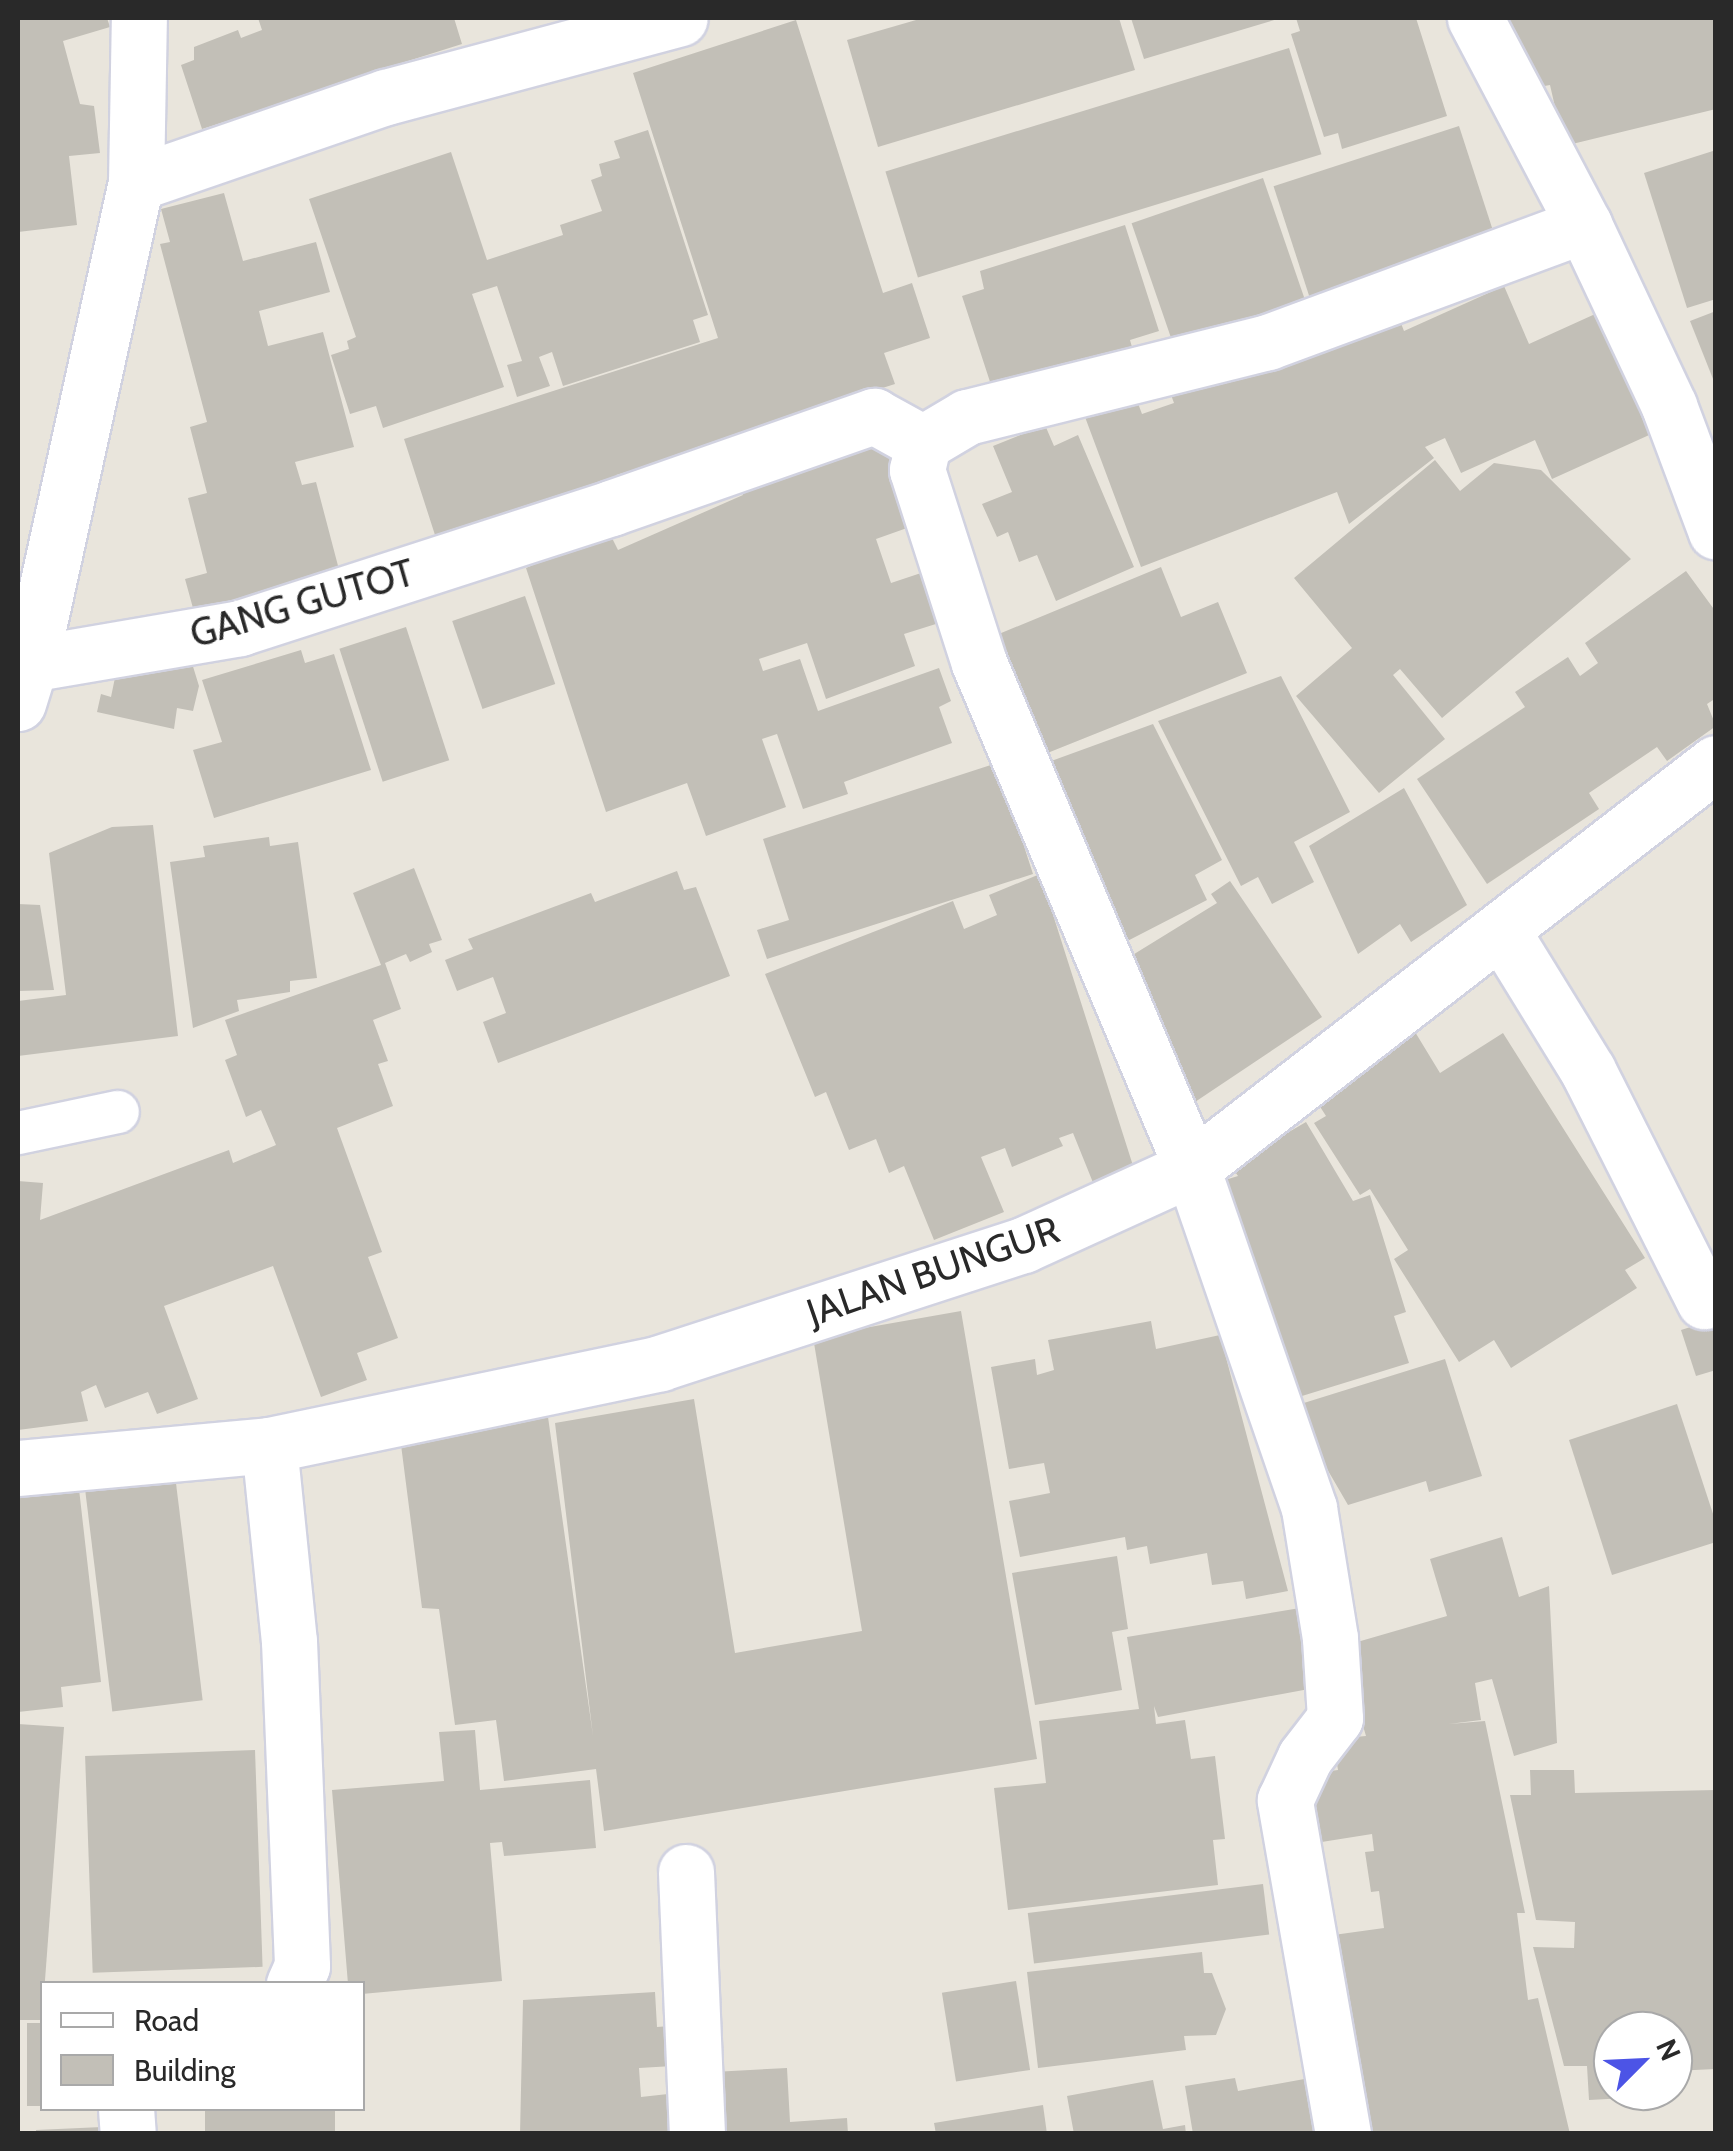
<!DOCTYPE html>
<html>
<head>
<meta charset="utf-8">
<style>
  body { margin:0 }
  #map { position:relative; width:1733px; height:2151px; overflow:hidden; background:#e9e5dc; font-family:Cabin,sans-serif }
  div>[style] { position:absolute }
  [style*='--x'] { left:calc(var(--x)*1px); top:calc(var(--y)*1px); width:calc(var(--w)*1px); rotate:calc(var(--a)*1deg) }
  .building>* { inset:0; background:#c2bfb7; transform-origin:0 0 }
  .roads { filter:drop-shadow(2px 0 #d1d2e0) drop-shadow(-2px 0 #d1d2e0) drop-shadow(0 2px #d1d2e0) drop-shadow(0 -2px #d1d2e0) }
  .lane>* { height:42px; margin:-21px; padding:0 21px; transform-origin:21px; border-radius:21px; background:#fff }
  .street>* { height:55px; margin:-27.5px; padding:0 27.5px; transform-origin:27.5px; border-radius:27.5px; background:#fff }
  .secondary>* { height:55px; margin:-27.5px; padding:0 27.5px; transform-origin:27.5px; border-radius:27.5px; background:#fff }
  span { translate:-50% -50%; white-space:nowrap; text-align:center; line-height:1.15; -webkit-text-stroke:8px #fff; paint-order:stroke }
  .street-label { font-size:38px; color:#292929 }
  .frame { position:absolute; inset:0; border:20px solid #292929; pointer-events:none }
  .legend { position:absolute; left:40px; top:1981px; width:325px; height:130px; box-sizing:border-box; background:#fff; border:2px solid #a9a9a9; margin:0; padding:12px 18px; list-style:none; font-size:30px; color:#292929 }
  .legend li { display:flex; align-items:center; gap:20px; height:50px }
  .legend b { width:50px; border:2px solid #a9a9a9 }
  .north { position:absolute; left:1593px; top:2011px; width:100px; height:100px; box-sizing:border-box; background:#fff; border:2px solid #a9a9a9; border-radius:50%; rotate:66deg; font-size:28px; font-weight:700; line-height:40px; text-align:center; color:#292929 }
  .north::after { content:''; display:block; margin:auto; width:35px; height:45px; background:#4c54e6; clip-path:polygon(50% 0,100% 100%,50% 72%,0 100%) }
</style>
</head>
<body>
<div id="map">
  <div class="building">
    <div style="clip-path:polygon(18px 18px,107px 18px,110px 27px,63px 41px,80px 104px,94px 106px,100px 153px,69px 156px,77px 225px,18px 232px)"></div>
    <div style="clip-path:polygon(258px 18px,454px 18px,462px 44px,338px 83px,343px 97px,317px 92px,202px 129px,181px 65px,194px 60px,194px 47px,238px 30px,241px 38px,262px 30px)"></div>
    <div style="clip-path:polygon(923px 18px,1119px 18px,1135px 70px,878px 147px,847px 40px)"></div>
    <div style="clip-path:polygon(1131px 18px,1281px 18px,1144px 59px)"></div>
    <div style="clip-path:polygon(1296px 18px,1416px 18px,1447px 116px,1342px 149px,1338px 133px,1324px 137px,1291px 34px,1300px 31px)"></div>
    <div style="clip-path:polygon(1495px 18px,1716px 18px,1716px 109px,1564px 146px,1550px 85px,1528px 89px)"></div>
    <div style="clip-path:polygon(796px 20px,883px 293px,912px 283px,930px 338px,884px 353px,895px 384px,835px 403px,646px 484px,640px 468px,616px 475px,623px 493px,484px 537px,478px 521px,435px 535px,404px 439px,718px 338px,633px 73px)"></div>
    <div style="left:1289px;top:48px;width:111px;height:422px;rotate:73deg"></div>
    <div style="left:1459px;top:126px;width:124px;height:195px;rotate:72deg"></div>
    <div style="clip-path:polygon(648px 130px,708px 315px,693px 320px,700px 342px,563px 386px,552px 352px,539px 357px,550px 386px,517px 397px,507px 365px,522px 361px,497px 286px,472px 294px,504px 387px,383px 428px,376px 406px,350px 414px,331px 355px,349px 349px,347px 341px,356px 337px,309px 199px,451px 152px,487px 260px,563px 235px,560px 225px,602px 211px,591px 180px,602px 176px,599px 164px,620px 158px,614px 141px)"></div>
    <div style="clip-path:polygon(1716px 150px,1716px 299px,1687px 308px,1644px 173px)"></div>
    <div style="left:1263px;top:178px;width:151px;height:139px;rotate:71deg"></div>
    <div style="clip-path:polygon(224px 193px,243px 261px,316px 242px,330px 292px,259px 311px,268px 346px,323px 332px,354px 447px,295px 462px,302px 485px,316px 482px,342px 581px,196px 619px,185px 579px,207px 573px,188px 498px,207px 493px,190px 427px,207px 422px,160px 244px,170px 242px,161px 209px)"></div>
    <div style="clip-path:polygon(1125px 225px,1159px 331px,1130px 340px,1132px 347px,993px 391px,962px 296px,984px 289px,980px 271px)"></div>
    <div style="clip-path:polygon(1504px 286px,1529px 344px,1604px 310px,1658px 431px,1552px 479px,1535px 440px,1461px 473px,1445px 438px,1425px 447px,1434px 458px,1349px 524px,1337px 492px,1141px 567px,1085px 417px,1136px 398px,1142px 414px,1174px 403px,1167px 384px,1395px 308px,1404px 331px)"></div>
    <div style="clip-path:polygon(1716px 311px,1716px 384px,1715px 384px,1690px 321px)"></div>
    <div style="clip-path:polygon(1045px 425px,1054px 446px,1078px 435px,1134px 567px,1056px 601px,1037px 555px,1019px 562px,1008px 532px,997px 537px,982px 504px,1012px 492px,993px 446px)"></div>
    <div style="clip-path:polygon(874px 429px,891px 442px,907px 528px,876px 539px,891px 583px,921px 573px,939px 623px,904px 634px,915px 666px,826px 699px,807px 643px,759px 659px,763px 671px,800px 659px,818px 711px,939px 668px,951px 701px,939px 707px,952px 743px,844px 782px,848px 794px,803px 809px,777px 734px,762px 739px,786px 807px,706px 836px,687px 783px,606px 812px,526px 568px,609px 532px,618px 550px,743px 495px,737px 478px)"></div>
    <div style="clip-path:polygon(1435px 460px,1460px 491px,1494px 463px,1541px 470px,1631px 559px,1442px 718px,1400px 669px,1393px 675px,1445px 739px,1379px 793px,1296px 696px,1352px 648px,1294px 578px)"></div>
    <div style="clip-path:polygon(1161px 567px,1181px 617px,1218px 602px,1247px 673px,1030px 760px,982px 641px)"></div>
    <div style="clip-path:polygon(1686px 571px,1716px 612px,1716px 698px,1707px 704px,1716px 726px,1667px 761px,1657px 747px,1589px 793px,1599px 809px,1487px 884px,1417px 779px,1525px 707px,1515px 692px,1568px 657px,1580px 676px,1598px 663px,1585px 643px)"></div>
    <div style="left:525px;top:596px;width:93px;height:77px;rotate:71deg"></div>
    <div style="left:406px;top:627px;width:140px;height:70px;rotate:72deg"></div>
    <div style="clip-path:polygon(301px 650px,305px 663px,334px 654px,371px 770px,214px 818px,193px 750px,222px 742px,202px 680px)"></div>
    <div style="clip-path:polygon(119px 658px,191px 660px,199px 686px,193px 711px,177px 708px,174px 729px,97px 712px,101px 694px,111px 697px)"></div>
    <div style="clip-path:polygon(1281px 676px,1350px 812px,1294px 842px,1314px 882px,1272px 904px,1258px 877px,1241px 886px,1158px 721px)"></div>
    <div style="clip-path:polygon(1153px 724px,1222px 860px,1195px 875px,1207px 900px,1106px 952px,1032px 768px)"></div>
    <div style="clip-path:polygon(997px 763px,1033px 874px,767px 959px,757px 930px,789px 920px,763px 839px)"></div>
    <div style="clip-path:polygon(1404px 788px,1467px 905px,1411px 942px,1400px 924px,1358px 954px,1309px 846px)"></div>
    <div style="clip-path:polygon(153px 825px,178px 1036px,18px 1056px,18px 1001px,66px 995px,49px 853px,112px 827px)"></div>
    <div style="clip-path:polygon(269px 837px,270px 846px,298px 842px,317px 978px,290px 981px,290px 992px,237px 1000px,239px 1011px,193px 1028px,170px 862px,205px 857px,203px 846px)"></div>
    <div style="clip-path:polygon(414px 868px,442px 940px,429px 944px,432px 952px,410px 962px,406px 954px,385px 963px,401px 1009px,373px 1020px,388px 1061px,378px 1064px,393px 1106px,337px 1128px,382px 1252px,368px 1257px,398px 1338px,357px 1353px,367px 1380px,321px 1397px,273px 1266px,164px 1306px,198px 1399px,157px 1414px,148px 1392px,105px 1408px,96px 1385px,81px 1392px,88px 1421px,18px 1430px,18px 1181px,43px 1183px,40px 1220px,229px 1150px,233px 1163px,276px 1145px,261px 1110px,246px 1117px,225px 1060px,237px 1055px,225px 1020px,381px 965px,353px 893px)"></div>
    <div style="clip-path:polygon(677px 871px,684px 890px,696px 887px,730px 976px,498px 1063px,483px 1022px,506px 1013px,493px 977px,457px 991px,445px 960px,473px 949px,468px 939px,591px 893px,595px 902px)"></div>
    <div style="clip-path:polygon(1040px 874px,1136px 1175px,1096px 1190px,1073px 1133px,1059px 1138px,1063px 1146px,1012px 1167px,1005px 1148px,981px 1157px,1004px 1212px,934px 1240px,904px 1166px,889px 1173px,876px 1139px,849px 1150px,826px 1092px,815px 1097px,765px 974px,953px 901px,964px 929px,997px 915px,989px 895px)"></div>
    <div style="clip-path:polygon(1230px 881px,1322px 1017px,1186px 1108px,1118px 964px,1217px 903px,1211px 894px)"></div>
    <div style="clip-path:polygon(18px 904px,40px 905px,54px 990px,18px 991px)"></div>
    <div style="clip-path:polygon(1412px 1027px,1440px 1073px,1503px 1033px,1645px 1258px,1625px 1270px,1637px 1288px,1511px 1368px,1494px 1340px,1459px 1362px,1394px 1259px,1408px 1250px,1370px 1189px,1360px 1195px,1314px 1123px,1326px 1116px,1310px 1091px)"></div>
    <div style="clip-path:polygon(1306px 1122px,1353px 1201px,1370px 1195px,1406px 1312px,1394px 1316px,1409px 1363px,1276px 1404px,1209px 1185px,1238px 1176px,1231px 1166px)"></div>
    <div style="clip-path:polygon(961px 1311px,1037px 1759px,604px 1831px,596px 1769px,504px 1781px,496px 1720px,455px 1725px,439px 1609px,422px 1608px,400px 1437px,548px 1417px,593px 1736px,555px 1423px,694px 1399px,735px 1653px,862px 1631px,813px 1337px)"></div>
    <div style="clip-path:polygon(1716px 1319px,1716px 1370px,1696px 1376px,1681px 1330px)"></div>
    <div style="clip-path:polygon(1151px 1321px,1156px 1349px,1220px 1335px,1288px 1591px,1246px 1599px,1243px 1581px,1212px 1585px,1207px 1553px,1150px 1564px,1147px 1546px,1127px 1550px,1125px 1537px,1020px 1557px,1009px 1501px,1050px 1493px,1044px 1463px,1009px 1469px,991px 1367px,1035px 1359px,1037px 1375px,1054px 1370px,1048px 1340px)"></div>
    <div style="clip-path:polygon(1445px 1359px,1482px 1476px,1429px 1492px,1426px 1481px,1348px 1505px,1291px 1407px)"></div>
    <div style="clip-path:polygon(1677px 1404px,1716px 1523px,1716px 1542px,1612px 1575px,1569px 1440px)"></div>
    <div style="left:175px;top:1475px;width:227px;height:91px;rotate:83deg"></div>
    <div style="clip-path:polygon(79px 1489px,101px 1682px,61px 1687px,63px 1707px,18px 1712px,18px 1496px)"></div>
    <div style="clip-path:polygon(1502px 1537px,1519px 1597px,1549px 1586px,1557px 1743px,1514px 1756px,1492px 1679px,1475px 1683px,1481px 1720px,1449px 1724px,1485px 1721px,1525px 1913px,1517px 1913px,1528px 2000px,1538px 1998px,1570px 2134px,1358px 2134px,1319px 1937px,1384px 1928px,1379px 1891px,1371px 1892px,1365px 1852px,1374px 1851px,1372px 1834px,1309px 1844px,1300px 1775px,1338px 1770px,1333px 1739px,1366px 1736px,1340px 1647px,1447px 1616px,1430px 1559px)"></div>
    <div style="clip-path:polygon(1117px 1556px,1128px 1629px,1112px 1632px,1122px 1690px,1035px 1705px,1012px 1573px)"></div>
    <div style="clip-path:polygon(1300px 1608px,1309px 1689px,1158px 1717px,1154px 1706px,1156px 1724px,1185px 1720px,1191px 1759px,1215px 1756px,1225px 1839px,1213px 1840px,1218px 1885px,1008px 1910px,994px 1788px,1046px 1783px,1039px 1721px,1139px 1709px,1127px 1637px)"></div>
    <div style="clip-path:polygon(18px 1724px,64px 1727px,42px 2020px,18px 2020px)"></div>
    <div style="clip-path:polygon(475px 1730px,480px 1790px,590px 1780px,596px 1848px,504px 1856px,502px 1842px,490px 1843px,502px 1981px,362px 1994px,362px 1984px,348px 1984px,332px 1790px,444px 1781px,439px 1732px)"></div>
    <div style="left:255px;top:1750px;width:217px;height:170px;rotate:88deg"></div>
    <div style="clip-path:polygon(1530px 1770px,1574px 1770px,1575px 1793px,1716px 1790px,1716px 2069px,1673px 2071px,1673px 2031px,1613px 2031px,1613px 2091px,1663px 2091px,1664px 2096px,1589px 2100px,1587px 2066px,1564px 2066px,1533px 1947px,1574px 1948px,1575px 1922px,1536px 1920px,1510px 1795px,1531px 1795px)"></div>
    <div style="left:1263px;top:1884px;width:51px;height:237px;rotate:83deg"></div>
    <div style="clip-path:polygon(1202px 1952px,1204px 1973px,1212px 1973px,1226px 2009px,1216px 2035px,1184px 2036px,1186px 2050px,1038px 2068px,1027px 1972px)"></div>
    <div style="left:1016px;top:1981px;width:90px;height:75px;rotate:81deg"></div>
    <div style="clip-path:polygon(655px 1992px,657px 2027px,670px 2026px,673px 2066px,639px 2068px,641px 2097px,668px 2094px,671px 2134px,520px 2134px,523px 2000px)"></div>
    <div style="left:27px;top:2023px;width:15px;height:83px"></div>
    <div style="clip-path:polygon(787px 2068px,790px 2122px,847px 2118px,848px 2134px,716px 2134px,713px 2072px)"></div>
    <div style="clip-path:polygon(1235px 2078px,1238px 2091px,1310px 2078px,1319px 2134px,1193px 2134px,1185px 2086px)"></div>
    <div style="clip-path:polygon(1153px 2080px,1163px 2129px,1185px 2125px,1186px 2134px,1074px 2134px,1067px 2096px)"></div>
    <div style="clip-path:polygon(1043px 2105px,1047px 2134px,936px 2134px,934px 2123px)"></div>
    <div style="left:205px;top:2108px;width:130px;height:26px"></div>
    <div style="clip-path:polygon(102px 2127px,102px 2134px,36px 2134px,36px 2130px)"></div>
  </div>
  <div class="roads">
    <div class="lane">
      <div style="--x:18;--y:1133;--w:102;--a:-11.9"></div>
    </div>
    <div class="street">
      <div style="--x:1475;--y:18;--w:234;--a:62.2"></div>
      <div style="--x:1584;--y:225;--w:200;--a:64.8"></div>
      <div style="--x:1669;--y:406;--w:134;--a:69.5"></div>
      <div style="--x:136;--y:183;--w:264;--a:-19"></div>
      <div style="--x:386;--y:97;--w:304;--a:-15"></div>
      <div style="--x:30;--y:664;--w:213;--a:-9.7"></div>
      <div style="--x:240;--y:628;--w:390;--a:-17.9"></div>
      <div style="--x:611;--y:508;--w:279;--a:-19.3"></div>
      <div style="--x:874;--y:416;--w:56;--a:28.9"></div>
      <div style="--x:1502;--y:931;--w:164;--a:58.4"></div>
      <div style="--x:1588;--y:1071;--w:258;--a:63.2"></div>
      <div style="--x:269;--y:1445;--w:197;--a:84.2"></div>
      <div style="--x:289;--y:1641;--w:325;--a:87.7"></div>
      <div style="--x:302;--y:1966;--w:20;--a:114"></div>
      <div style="--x:18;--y:1468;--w:252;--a:-5.2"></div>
      <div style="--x:269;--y:1445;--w:400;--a:-11.8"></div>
      <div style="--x:660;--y:1363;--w:382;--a:-18"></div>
      <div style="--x:1023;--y:1245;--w:186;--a:-24.5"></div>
      <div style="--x:1192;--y:1168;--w:662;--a:-37.7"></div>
      <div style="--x:686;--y:1872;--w:262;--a:87.6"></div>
      <div style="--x:126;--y:2108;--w:26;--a:86"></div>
      <div style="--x:1343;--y:2134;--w:339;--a:-99.9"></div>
      <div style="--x:1285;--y:1800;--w:47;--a:-65.1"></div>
      <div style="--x:1305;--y:1757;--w:49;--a:-52.4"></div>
      <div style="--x:1335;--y:1718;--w:80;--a:-93.6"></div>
      <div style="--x:1330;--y:1638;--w:132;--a:-99.2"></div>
      <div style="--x:1309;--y:1508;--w:360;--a:-109"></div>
      <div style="--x:1192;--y:1168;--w:548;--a:-112.87"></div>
      <div style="--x:979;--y:663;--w:203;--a:-107.8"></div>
      <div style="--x:917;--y:470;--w:28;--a:-77"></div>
      <div style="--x:923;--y:443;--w:51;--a:-30.6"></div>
      <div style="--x:967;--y:417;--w:310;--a:-14"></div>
      <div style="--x:1268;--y:342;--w:337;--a:-20.3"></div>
    </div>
    <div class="secondary">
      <div style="--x:18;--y:703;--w:41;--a:-72.9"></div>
      <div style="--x:30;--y:664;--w:493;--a:-77.6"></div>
      <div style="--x:136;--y:183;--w:165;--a:-89"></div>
    </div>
  </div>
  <div class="street-label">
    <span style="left:302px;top:603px;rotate:-16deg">GANG GUTOT</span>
    <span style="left:933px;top:1271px;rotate:-19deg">JALAN BUNGUR</span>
  </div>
  <div class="frame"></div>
  <ul class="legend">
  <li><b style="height:12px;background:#fff"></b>Road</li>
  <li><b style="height:28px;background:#c2bfb7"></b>Building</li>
  </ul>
  <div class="north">N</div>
</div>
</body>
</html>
